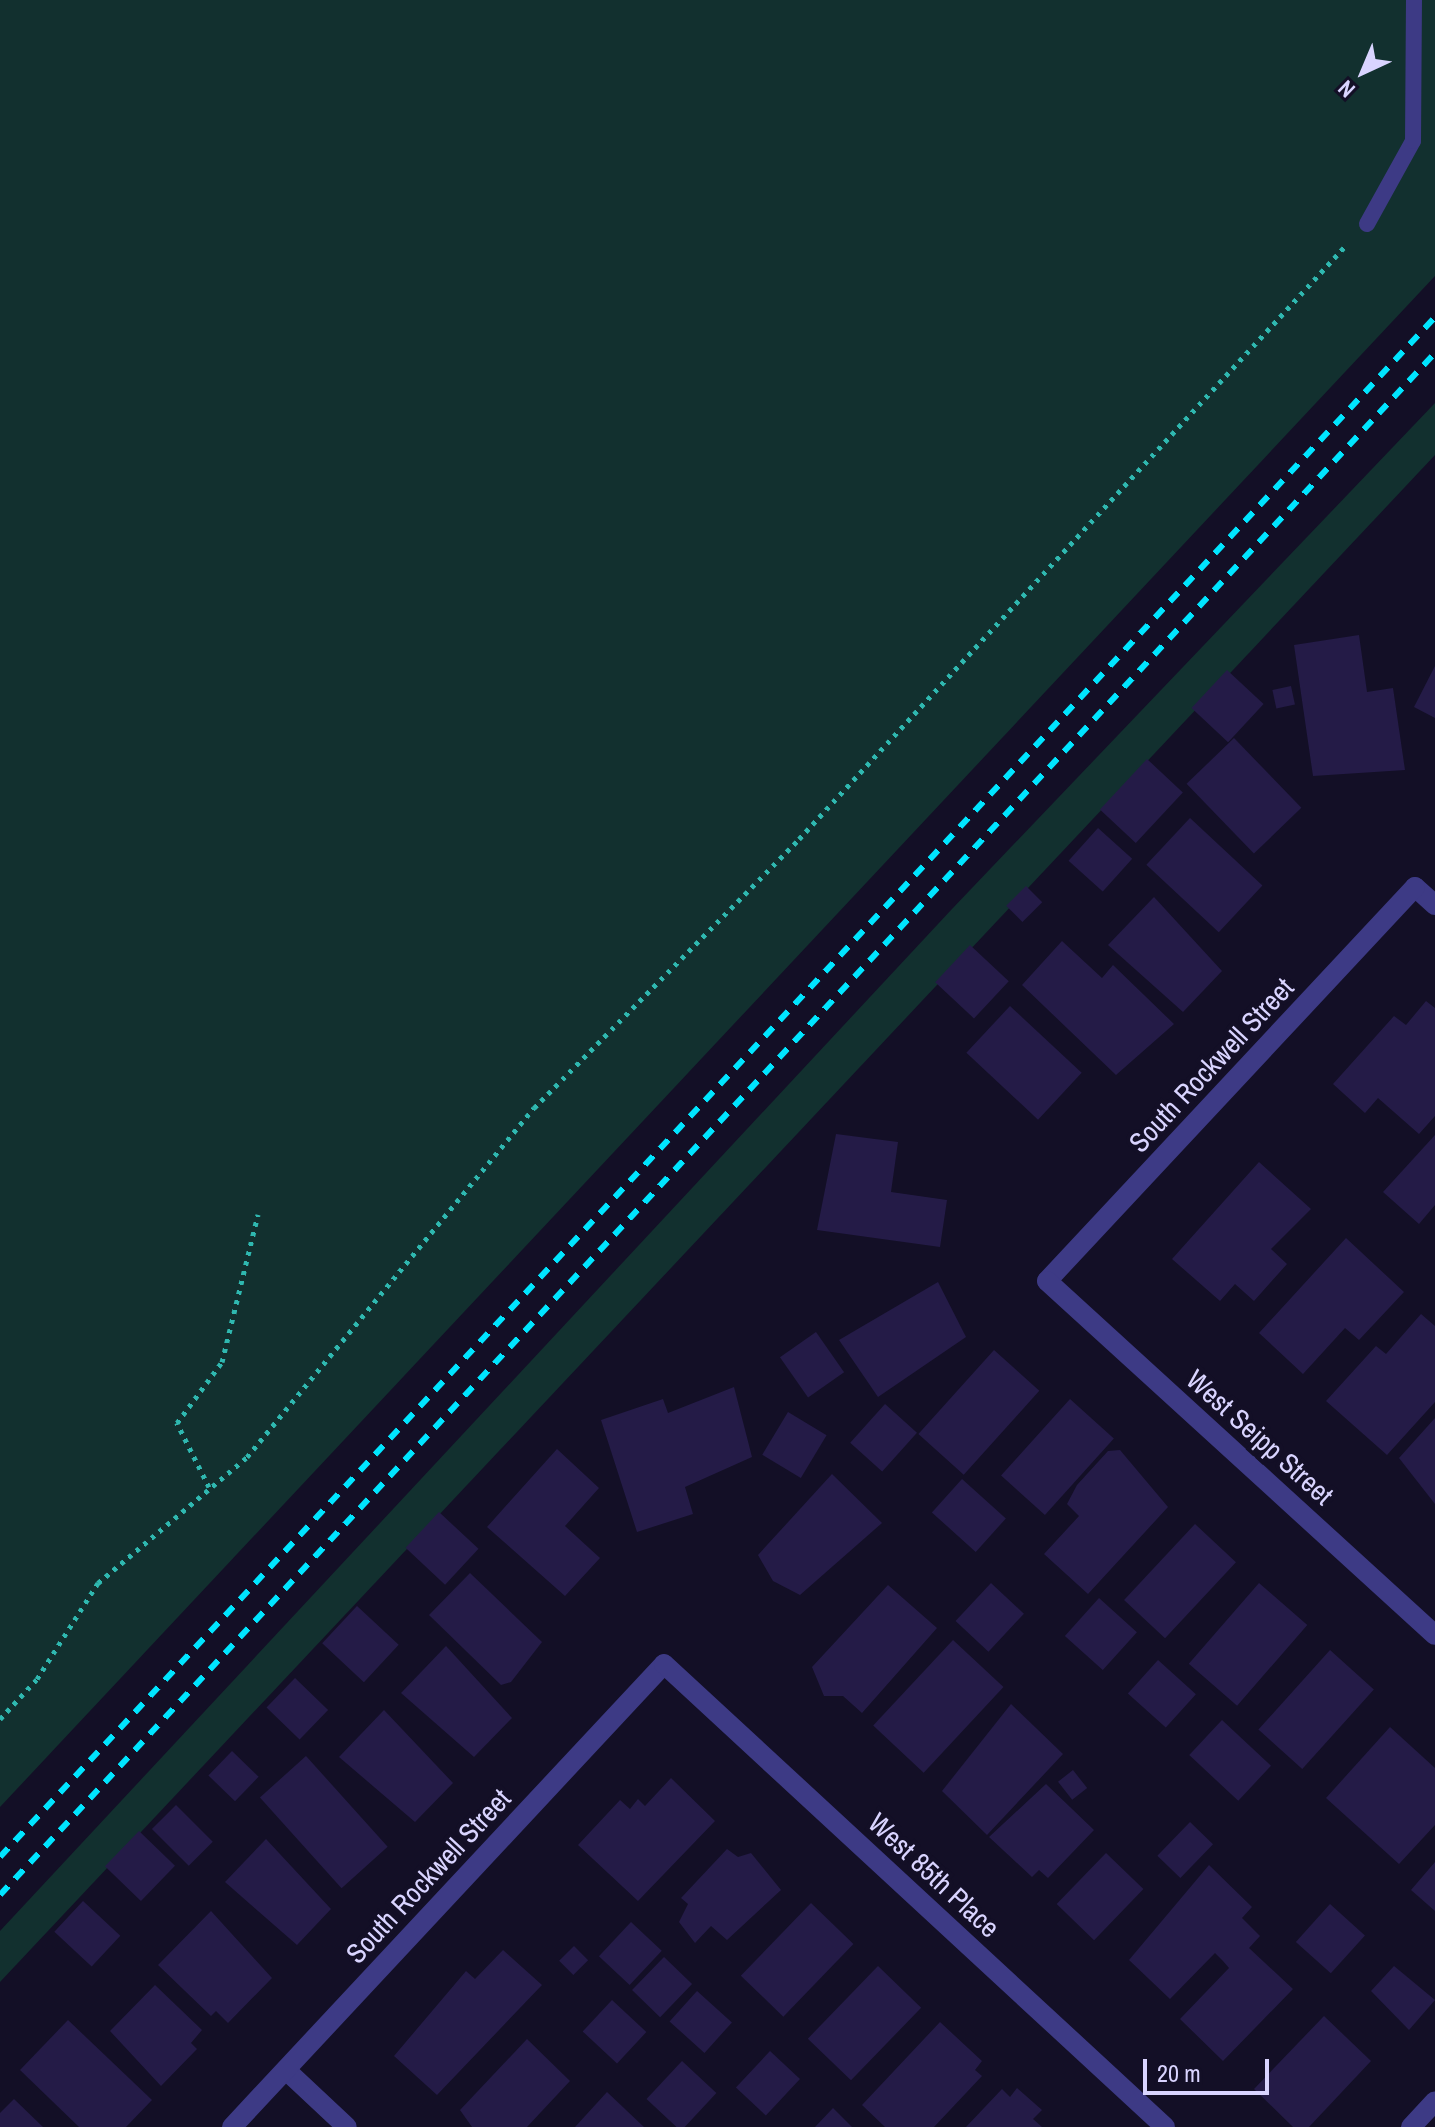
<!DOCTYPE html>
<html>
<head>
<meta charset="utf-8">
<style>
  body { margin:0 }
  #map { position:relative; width:1435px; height:2127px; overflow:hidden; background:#130f26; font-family:"Archivo Narrow",sans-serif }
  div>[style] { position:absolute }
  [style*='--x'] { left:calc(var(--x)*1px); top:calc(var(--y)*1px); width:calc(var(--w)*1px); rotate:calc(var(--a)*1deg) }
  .green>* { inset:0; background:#12302f }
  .building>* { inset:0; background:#241b47; transform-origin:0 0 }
  .path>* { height:5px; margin-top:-2.5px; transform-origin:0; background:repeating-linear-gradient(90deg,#2fb8b0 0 4px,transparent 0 10px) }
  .service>* { height:16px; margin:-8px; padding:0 8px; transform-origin:8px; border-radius:8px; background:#3d3a85 }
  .minor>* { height:20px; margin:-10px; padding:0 10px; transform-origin:10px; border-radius:10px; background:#3d3a85 }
  .rail>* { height:6px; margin-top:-3px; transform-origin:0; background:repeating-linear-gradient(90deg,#00e5ff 0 12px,transparent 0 22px) }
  span { translate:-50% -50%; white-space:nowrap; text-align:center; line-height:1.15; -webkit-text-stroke:8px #130f26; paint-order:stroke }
  .street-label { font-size:28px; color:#d9d4ff }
  .north { position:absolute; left:1323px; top:32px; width:80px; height:80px; -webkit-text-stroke:6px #130f26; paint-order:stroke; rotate:224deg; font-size:22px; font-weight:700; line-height:32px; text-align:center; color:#d9d4ff }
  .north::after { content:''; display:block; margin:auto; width:28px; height:36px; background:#d9d4ff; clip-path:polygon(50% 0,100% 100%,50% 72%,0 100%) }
  .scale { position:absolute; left:1143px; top:2059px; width:126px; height:36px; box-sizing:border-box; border:4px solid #d9d4ff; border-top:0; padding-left:10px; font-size:24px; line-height:28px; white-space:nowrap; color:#d9d4ff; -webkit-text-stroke:6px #130f26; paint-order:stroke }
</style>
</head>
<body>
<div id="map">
  <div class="green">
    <div style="clip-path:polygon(0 0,1435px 0,1435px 276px,0 1807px)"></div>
    <div style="clip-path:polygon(1435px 403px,1435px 455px,0 1982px,0 1931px,952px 909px)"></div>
  </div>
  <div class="building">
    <div style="clip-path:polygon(1359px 635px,1367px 692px,1393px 688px,1405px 770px,1313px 776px,1294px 645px)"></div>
    <div style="clip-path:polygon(1435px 666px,1435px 718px,1414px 707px)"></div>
    <div style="left:1227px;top:670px;width:50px;height:52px;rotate:43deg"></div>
    <div style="left:1291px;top:686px;width:19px;height:19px;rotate:78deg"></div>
    <div style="left:1234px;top:738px;width:97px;height:66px;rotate:46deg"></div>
    <div style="left:1147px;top:759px;width:49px;height:69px;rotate:43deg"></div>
    <div style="left:1190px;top:818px;width:99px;height:64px;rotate:43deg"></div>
    <div style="left:1098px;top:828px;width:46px;height:44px;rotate:42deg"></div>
    <div style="left:1026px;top:886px;width:23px;height:28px;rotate:45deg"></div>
    <div style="clip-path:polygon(1154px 897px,1222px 971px,1183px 1012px,1108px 945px)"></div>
    <div style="clip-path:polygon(1062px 941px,1102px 978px,1113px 965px,1174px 1024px,1116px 1075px,1022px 985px)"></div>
    <div style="left:970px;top:945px;width:53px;height:51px;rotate:43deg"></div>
    <div style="clip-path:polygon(1426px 1001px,1435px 1008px,1435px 1116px,1419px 1134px,1378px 1098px,1365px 1113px,1333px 1084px,1394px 1016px,1406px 1025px)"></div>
    <div style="left:1010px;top:1006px;width:98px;height:64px;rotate:43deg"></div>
    <div style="clip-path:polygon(836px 1134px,898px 1142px,891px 1192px,947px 1200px,940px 1247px,817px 1230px)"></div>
    <div style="clip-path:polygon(1435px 1135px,1435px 1205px,1419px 1224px,1383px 1192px)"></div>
    <div style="clip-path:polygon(1259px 1162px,1311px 1209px,1271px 1249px,1287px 1264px,1254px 1301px,1235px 1284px,1220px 1301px,1172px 1259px)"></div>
    <div style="clip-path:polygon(1346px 1238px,1404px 1292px,1359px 1340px,1345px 1328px,1303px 1374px,1259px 1333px)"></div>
    <div style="clip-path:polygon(938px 1282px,966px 1337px,878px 1397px,839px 1340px)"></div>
    <div style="clip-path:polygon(1421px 1314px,1435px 1326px,1435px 1402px,1387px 1455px,1326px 1401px,1376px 1346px,1386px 1354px)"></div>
    <div style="left:816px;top:1332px;width:49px;height:44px;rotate:55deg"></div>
    <div style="left:994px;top:1350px;width:61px;height:113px;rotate:42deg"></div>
    <div style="clip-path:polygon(734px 1387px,752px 1457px,685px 1487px,693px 1514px,637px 1532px,601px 1420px,663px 1399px,668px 1413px)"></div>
    <div style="left:1070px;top:1399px;width:59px;height:103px;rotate:42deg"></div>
    <div style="left:885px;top:1404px;width:43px;height:52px;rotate:42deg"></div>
    <div style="left:788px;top:1412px;width:45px;height:50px;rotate:31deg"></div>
    <div style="clip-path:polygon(1435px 1418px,1435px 1504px,1399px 1458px)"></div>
    <div style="clip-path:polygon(557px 1449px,599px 1488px,565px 1526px,600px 1558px,565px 1596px,487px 1527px)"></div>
    <div style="clip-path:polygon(1120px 1450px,1168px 1507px,1088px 1594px,1044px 1554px,1079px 1516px,1067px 1504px,1077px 1485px,1108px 1451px)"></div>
    <div style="clip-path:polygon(832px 1474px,882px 1523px,800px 1595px,773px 1581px,758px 1555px)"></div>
    <div style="left:962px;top:1479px;width:59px;height:45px;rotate:42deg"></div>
    <div style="left:439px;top:1512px;width:54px;height:49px;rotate:43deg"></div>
    <div style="left:1195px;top:1524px;width:56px;height:104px;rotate:43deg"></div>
    <div style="clip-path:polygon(470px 1573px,542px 1642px,511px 1682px,501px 1685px,429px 1615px)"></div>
    <div style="left:991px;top:1583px;width:45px;height:52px;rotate:43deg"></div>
    <div style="left:1259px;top:1583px;width:64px;height:107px;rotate:41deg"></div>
    <div style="clip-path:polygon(888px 1585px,937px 1628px,862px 1713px,843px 1696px,824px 1696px,812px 1667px)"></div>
    <div style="left:1099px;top:1598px;width:51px;height:51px;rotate:42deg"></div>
    <div style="left:357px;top:1606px;width:57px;height:51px;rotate:43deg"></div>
    <div style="left:953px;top:1640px;width:69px;height:117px;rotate:43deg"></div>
    <div style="clip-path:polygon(446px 1646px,512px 1718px,474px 1757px,401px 1693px)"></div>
    <div style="left:1330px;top:1650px;width:59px;height:107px;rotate:42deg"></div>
    <div style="left:1158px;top:1660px;width:51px;height:45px;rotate:42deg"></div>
    <div style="left:295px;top:1678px;width:46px;height:41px;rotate:44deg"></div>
    <div style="clip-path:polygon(1011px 1704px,1063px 1754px,987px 1835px,942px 1791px)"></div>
    <div style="clip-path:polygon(384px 1710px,453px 1783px,415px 1822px,339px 1757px)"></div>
    <div style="left:1222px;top:1720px;width:67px;height:48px;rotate:43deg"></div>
    <div style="clip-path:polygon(1390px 1727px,1435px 1768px,1435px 1825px,1399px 1864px,1326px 1798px)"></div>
    <div style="left:232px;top:1751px;width:37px;height:34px;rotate:44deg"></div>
    <div style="left:306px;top:1756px;width:122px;height:62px;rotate:48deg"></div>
    <div style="left:1073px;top:1770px;width:23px;height:19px;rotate:52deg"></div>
    <div style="clip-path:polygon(671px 1778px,715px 1821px,638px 1901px,578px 1845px,620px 1800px,630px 1809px,638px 1799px,645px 1806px)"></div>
    <div style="clip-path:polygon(1046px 1784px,1094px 1830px,1048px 1878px,1039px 1870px,1032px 1877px,989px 1837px)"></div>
    <div style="left:176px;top:1805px;width:52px;height:34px;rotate:45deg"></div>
    <div style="left:1190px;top:1822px;width:32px;height:47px;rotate:44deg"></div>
    <div style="left:139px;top:1831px;width:50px;height:49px;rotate:44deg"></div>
    <div style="clip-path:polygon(266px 1839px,331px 1909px,297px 1945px,225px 1882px)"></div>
    <div style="clip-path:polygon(727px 1849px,738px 1857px,751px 1853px,781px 1890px,727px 1940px,711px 1926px,695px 1943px,679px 1922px,688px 1904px,681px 1898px)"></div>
    <div style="left:1106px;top:1853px;width:52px;height:71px;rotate:44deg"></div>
    <div style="clip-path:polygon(1435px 1862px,1435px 1911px,1411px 1890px)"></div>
    <div style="clip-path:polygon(1209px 1865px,1252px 1907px,1242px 1918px,1260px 1936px,1249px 1948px,1293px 1989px,1223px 2061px,1180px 2019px,1229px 1968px,1223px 1961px,1215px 1953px,1170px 1999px,1129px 1960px)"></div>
    <div style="left:83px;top:1901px;width:51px;height:42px;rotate:43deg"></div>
    <div style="left:811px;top:1903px;width:59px;height:101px;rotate:44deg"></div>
    <div style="left:1330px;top:1904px;width:47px;height:51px;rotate:42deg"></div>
    <div style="clip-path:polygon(211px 1911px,272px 1978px,228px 2023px,216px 2011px,211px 2016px,158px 1965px)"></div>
    <div style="left:631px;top:1922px;width:42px;height:47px;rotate:43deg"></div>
    <div style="left:574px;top:1946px;width:20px;height:21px;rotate:45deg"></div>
    <div style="clip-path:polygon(503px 1950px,542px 1985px,437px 2095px,394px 2056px,466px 1971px,475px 1979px)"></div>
    <div style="left:664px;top:1957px;width:39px;height:46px;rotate:44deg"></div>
    <div style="left:878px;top:1966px;width:60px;height:101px;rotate:44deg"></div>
    <div style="clip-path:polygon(1394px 1966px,1435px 2000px,1409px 2030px,1371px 1991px)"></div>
    <div style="clip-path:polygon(155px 1985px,202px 2030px,191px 2043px,197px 2049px,161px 2086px,110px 2031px)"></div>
    <div style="left:697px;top:1991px;width:47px;height:41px;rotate:42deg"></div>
    <div style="left:612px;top:2000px;width:47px;height:43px;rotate:43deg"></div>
    <div style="clip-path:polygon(1324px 2016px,1371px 2061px,1309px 2127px,1293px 2127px,1254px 2089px)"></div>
    <div style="clip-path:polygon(68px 2020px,152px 2100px,126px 2127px,79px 2127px,20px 2070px)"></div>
    <div style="clip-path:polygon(940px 2022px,982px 2061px,975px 2070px,982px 2076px,934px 2127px,885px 2127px,862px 2105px)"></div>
    <div style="clip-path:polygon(527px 2039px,570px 2081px,527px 2127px,472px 2127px,460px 2110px)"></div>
    <div style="left:770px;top:2051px;width:41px;height:50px;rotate:43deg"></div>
    <div style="left:682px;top:2061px;width:47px;height:52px;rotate:43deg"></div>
    <div style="clip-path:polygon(1017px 2088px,1042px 2110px,1033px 2119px,1042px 2127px,966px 2127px,1002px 2089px,1010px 2097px)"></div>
    <div style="clip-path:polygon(607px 2092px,644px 2127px,575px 2127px)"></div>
    <div style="clip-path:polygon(14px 2099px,43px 2127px,0 2127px,0 2113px)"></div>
    <div style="clip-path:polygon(833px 2108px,852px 2127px,815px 2127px)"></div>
  </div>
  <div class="path">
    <div style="--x:209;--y:1487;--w:72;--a:-116.6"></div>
    <div style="--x:177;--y:1423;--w:76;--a:-53.6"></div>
    <div style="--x:222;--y:1362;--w:152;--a:-76.3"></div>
    <div style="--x:0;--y:1719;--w:54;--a:-47.2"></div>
    <div style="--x:37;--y:1679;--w:114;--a:-57.6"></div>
    <div style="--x:98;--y:1583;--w:195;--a:-40.2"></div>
    <div style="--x:247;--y:1457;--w:452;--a:-50.6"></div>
    <div style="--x:534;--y:1108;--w:378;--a:-45.4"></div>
    <div style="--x:799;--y:839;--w:809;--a:-47.35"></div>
  </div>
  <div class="service">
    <div style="--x:1367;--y:224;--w:95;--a:-61"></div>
    <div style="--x:1413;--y:141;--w:141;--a:-89.6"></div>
  </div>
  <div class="minor">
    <div style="--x:1435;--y:905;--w:27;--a:-138"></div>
    <div style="--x:1415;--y:887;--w:539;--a:133.05"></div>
    <div style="--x:1047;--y:1281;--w:525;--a:42.38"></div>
    <div style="--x:286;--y:2070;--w:83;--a:43.1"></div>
    <div style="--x:232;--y:2127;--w:633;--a:-46.98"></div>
    <div style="--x:664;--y:1664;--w:682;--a:42.74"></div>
    <div style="--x:1411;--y:2127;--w:35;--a:-47"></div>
  </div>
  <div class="rail">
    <div style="--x:0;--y:1857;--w:2105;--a:-47.02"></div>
    <div style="--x:0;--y:1895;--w:2106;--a:-47.06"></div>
  </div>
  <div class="street-label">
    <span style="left:1211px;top:1065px;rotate:-47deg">South Rockwell Street</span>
    <span style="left:1260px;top:1437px;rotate:42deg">West Seipp Street</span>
    <span style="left:934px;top:1875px;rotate:43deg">West 85th Place</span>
    <span style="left:428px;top:1876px;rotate:-47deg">South Rockwell Street</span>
  </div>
  <div class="north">N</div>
  <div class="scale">20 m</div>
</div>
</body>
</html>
